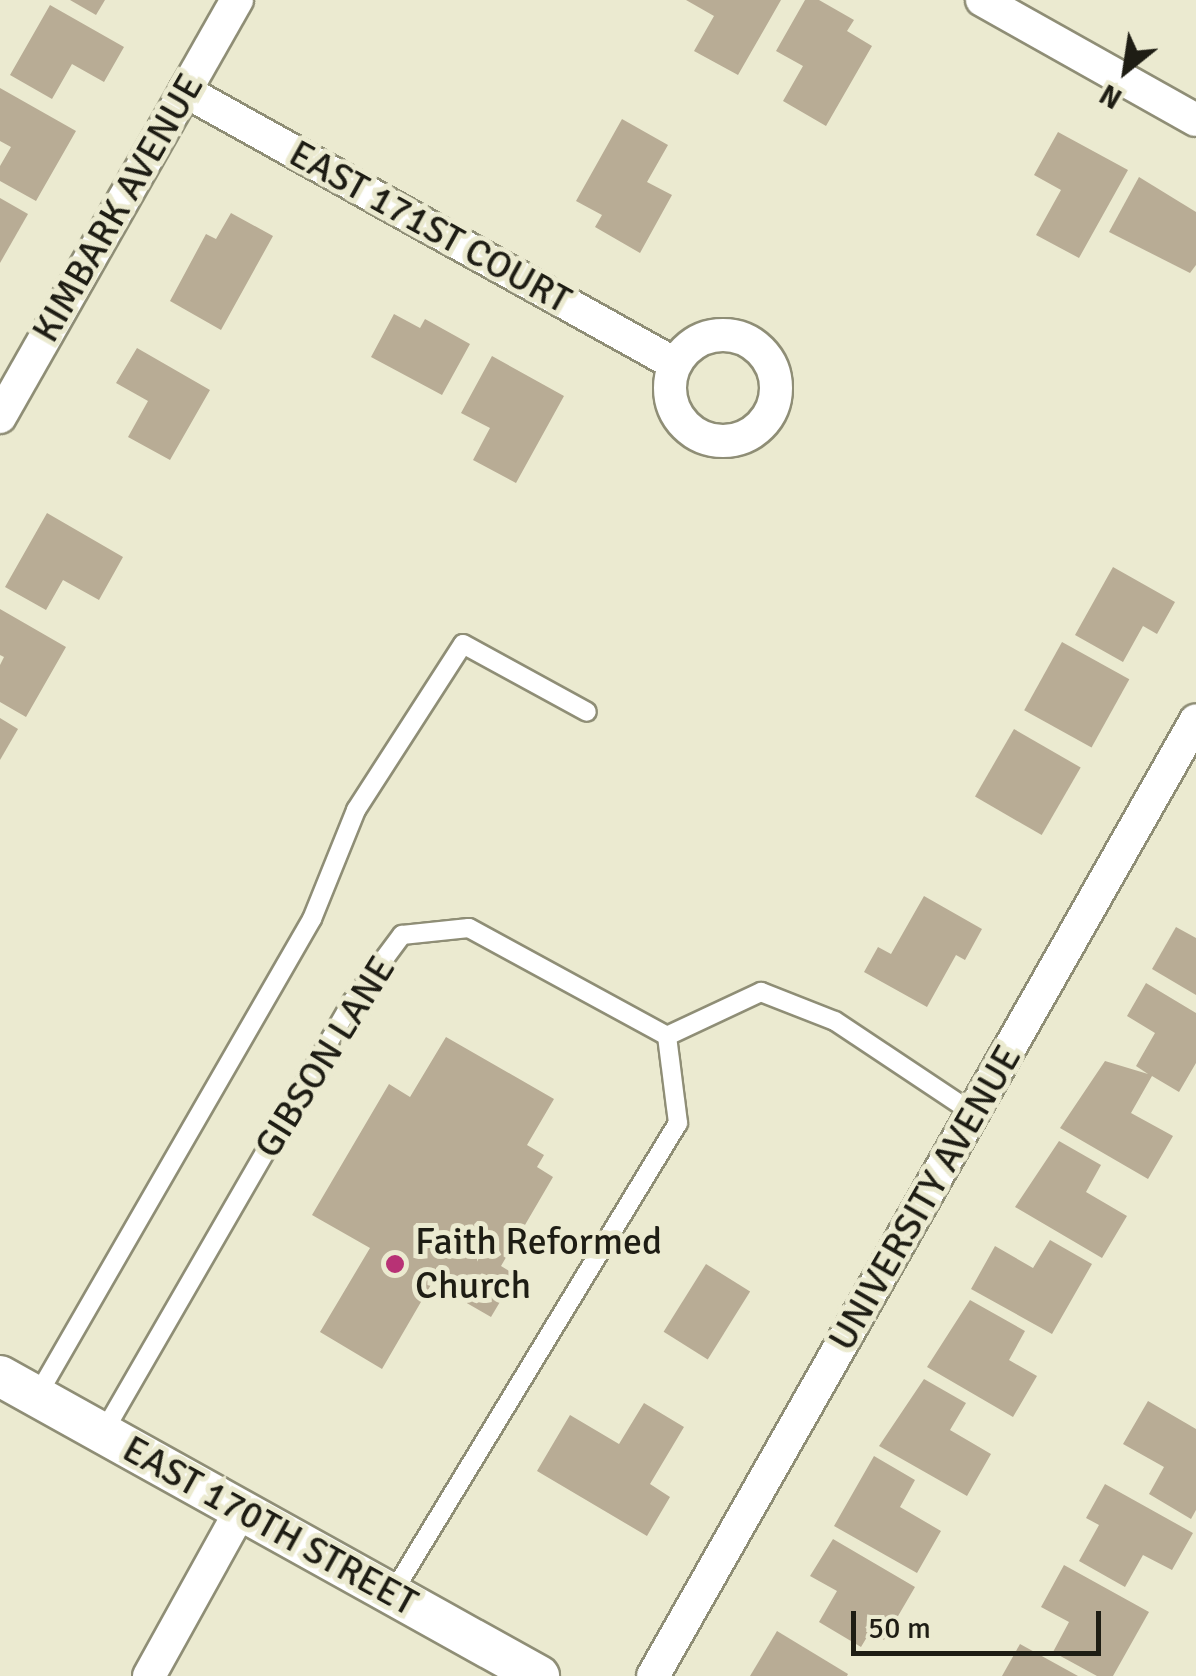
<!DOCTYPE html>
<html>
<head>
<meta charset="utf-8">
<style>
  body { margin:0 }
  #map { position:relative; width:1196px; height:1676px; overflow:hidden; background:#ebead0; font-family:Signika,sans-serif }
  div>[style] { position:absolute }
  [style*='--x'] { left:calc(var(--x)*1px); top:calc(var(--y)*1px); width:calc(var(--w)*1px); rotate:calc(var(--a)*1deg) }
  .building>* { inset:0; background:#b8ac95; transform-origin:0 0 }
  .roads { filter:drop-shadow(2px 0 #8f8e76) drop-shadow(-2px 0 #8f8e76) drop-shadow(0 2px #8f8e76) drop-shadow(0 -2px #8f8e76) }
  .service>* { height:18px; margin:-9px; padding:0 9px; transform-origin:9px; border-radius:9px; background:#fff }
  .minor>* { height:32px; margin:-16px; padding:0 16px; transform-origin:16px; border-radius:16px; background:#fff }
  .minor>.ring { margin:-16px; padding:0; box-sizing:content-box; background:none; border:32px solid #fff; border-radius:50% }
  .tertiary>* { height:40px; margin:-20px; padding:0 20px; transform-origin:20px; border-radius:20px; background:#fff }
  .dots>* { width:28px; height:28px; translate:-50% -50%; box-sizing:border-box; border:5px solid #ebead0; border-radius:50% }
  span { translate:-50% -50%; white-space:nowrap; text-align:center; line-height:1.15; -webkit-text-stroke:10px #ebead0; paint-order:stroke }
  .street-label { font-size:38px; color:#1e1d14 }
  .poi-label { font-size:38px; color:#1e1d14 }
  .left { translate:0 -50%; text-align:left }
  .north { position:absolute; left:1076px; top:20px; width:100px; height:100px; -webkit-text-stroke:8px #ebead0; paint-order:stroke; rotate:210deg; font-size:28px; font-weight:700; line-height:40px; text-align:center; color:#1e1d14 }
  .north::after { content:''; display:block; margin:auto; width:35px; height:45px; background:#1e1d14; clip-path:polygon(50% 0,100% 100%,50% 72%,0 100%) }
  .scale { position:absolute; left:851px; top:1611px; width:250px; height:45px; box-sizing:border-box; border:5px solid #1e1d14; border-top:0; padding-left:12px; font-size:30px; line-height:35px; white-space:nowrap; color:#1e1d14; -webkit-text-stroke:8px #ebead0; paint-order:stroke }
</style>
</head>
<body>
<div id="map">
  <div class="building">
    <div style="clip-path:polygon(70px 0,105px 0,96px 15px)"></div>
    <div style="clip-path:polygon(686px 0,781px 0,738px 75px,694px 51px,714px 16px)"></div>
    <div style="clip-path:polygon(805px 0,819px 0,854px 20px,847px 31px,872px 46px,826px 126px,783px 101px,803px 66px,776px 51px)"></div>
    <div style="clip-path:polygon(50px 5px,124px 47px,104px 82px,72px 64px,52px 99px,10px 75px)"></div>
    <div style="clip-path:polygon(0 88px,76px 131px,36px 201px,0 181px,0 166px,11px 147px,0 141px)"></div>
    <div style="clip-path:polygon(622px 119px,668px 145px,647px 182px,672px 195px,640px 253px,595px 227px,602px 215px,576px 201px)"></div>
    <div style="clip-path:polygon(1058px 132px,1128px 170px,1079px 258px,1036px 235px,1061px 190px,1034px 175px)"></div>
    <div style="clip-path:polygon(1139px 177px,1196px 212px,1196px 265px,1190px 273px,1109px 232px)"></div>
    <div style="clip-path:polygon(0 198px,28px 214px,0 263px)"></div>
    <div style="clip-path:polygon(231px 213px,273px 236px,221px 330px,170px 301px,206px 234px,216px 239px)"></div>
    <div style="clip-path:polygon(394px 314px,420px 328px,425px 319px,470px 344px,442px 395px,371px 357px)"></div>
    <div style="clip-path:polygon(137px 348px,210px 390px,170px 460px,128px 437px,148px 401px,116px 383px)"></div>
    <div style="clip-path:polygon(492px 356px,564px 396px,516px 483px,473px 460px,490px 428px,461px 413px)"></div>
    <div style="clip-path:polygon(47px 513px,123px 557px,99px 600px,63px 580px,46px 610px,5px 587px)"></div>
    <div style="clip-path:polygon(1113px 567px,1175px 602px,1157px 634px,1143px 626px,1123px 662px,1075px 635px)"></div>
    <div style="clip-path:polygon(0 609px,66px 647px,26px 717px,0 702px,0 665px,4px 657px,0 655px)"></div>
    <div style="left:1062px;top:642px;width:77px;height:78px;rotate:29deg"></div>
    <div style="clip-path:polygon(0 718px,18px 729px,0 760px)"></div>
    <div style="left:1014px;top:729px;width:77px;height:78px;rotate:30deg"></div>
    <div style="clip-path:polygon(924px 896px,982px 929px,965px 960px,956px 955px,927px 1007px,864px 972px,878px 947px,891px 954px)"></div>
    <div style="clip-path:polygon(1176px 927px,1196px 938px,1196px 995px,1152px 969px)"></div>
    <div style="clip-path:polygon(1146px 983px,1196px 1013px,1196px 1063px,1179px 1092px,1152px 1076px,1131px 1113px,1173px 1136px,1148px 1179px,1060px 1128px,1105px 1061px,1148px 1074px,1136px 1066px,1155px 1033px,1127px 1016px)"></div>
    <div style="clip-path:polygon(446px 1037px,554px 1099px,527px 1145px,544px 1155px,537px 1167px,553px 1177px,501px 1266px,516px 1275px,491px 1317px,432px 1283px,382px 1369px,320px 1332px,370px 1248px,312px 1215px,389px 1084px,410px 1097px)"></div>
    <div style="clip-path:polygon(1059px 1141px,1101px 1165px,1086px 1192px,1127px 1216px,1102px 1258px,1015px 1207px)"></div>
    <div style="clip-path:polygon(1050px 1240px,1092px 1264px,1052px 1334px,971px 1289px,995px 1246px,1033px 1268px)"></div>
    <div style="left:706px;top:1264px;width:52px;height:80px;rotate:32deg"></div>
    <div style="clip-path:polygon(970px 1300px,1025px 1331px,1009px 1360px,1037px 1376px,1013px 1417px,927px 1367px)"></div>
    <div style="clip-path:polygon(924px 1379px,966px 1403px,950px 1430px,991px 1454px,967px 1496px,879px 1446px)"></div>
    <div style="clip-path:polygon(1148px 1401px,1196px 1429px,1196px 1510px,1191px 1519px,1149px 1494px,1164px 1467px,1123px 1444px)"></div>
    <div style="clip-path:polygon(644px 1403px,684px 1427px,650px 1484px,670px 1497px,647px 1536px,537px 1471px,570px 1415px,619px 1444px)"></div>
    <div style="clip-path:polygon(874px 1456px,915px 1480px,900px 1507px,941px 1531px,917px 1573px,834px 1526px)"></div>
    <div style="clip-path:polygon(1105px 1484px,1193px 1533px,1172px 1570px,1143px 1555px,1125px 1587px,1079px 1561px,1099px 1525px,1086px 1518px)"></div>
    <div style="clip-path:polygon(833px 1539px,915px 1587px,884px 1640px,870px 1632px,861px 1647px,819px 1622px,837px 1591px,810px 1576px)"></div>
    <div style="clip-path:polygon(1064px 1565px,1149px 1612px,1113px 1676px,1097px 1676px,1053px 1652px,1069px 1622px,1041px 1607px)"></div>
    <div style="clip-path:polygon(777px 1631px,848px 1674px,847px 1676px,750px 1676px)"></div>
    <div style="clip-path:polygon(1020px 1644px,1078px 1676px,1002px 1676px)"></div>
  </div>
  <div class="roads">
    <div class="service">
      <div style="--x:667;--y:1036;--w:104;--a:-25.1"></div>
      <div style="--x:761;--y:992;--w:79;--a:21.4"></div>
      <div style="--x:835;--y:1021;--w:166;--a:33.7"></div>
      <div style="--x:37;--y:1396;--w:551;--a:-60.04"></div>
      <div style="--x:312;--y:919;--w:118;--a:-68"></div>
      <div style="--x:356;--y:810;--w:197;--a:-57.2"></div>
      <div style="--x:463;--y:644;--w:141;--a:28.7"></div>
      <div style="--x:103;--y:1433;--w:498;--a:-60"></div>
      <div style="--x:352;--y:1002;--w:84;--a:-53.3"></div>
      <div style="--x:402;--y:935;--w:67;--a:-6"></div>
      <div style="--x:469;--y:928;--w:226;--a:28.6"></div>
      <div style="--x:667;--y:1036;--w:88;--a:82.8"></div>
      <div style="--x:678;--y:1123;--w:551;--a:121.27"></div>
    </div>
    <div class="minor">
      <div style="--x:982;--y:0;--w:245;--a:29.3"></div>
      <div style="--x:185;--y:91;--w:561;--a:29.12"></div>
      <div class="ring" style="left:670px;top:335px;width:74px;height:74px"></div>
      <div style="--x:0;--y:417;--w:480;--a:-60.4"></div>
      <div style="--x:149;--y:1676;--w:190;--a:-61"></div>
      <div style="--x:653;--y:1676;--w:1099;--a:-60.4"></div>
    </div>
    <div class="tertiary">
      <div style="--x:0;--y:1376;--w:617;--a:29.1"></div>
    </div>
  </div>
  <div class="dots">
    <div style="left:395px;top:1264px;background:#b83275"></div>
  </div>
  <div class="street-label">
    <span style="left:118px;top:208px;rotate:-60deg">KIMBARK AVENUE</span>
    <span style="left:430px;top:227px;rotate:29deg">EAST 171ST COURT</span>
    <span style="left:325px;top:1057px;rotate:-58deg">GIBSON LANE</span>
    <span style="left:925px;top:1198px;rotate:-60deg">UNIVERSITY AVENUE</span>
    <span style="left:270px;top:1526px;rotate:29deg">EAST 170TH STREET</span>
  </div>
  <div class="poi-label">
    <span class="left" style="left:415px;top:1264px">Faith Reformed<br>Church</span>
  </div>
  <div class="north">N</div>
  <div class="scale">50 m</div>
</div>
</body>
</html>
